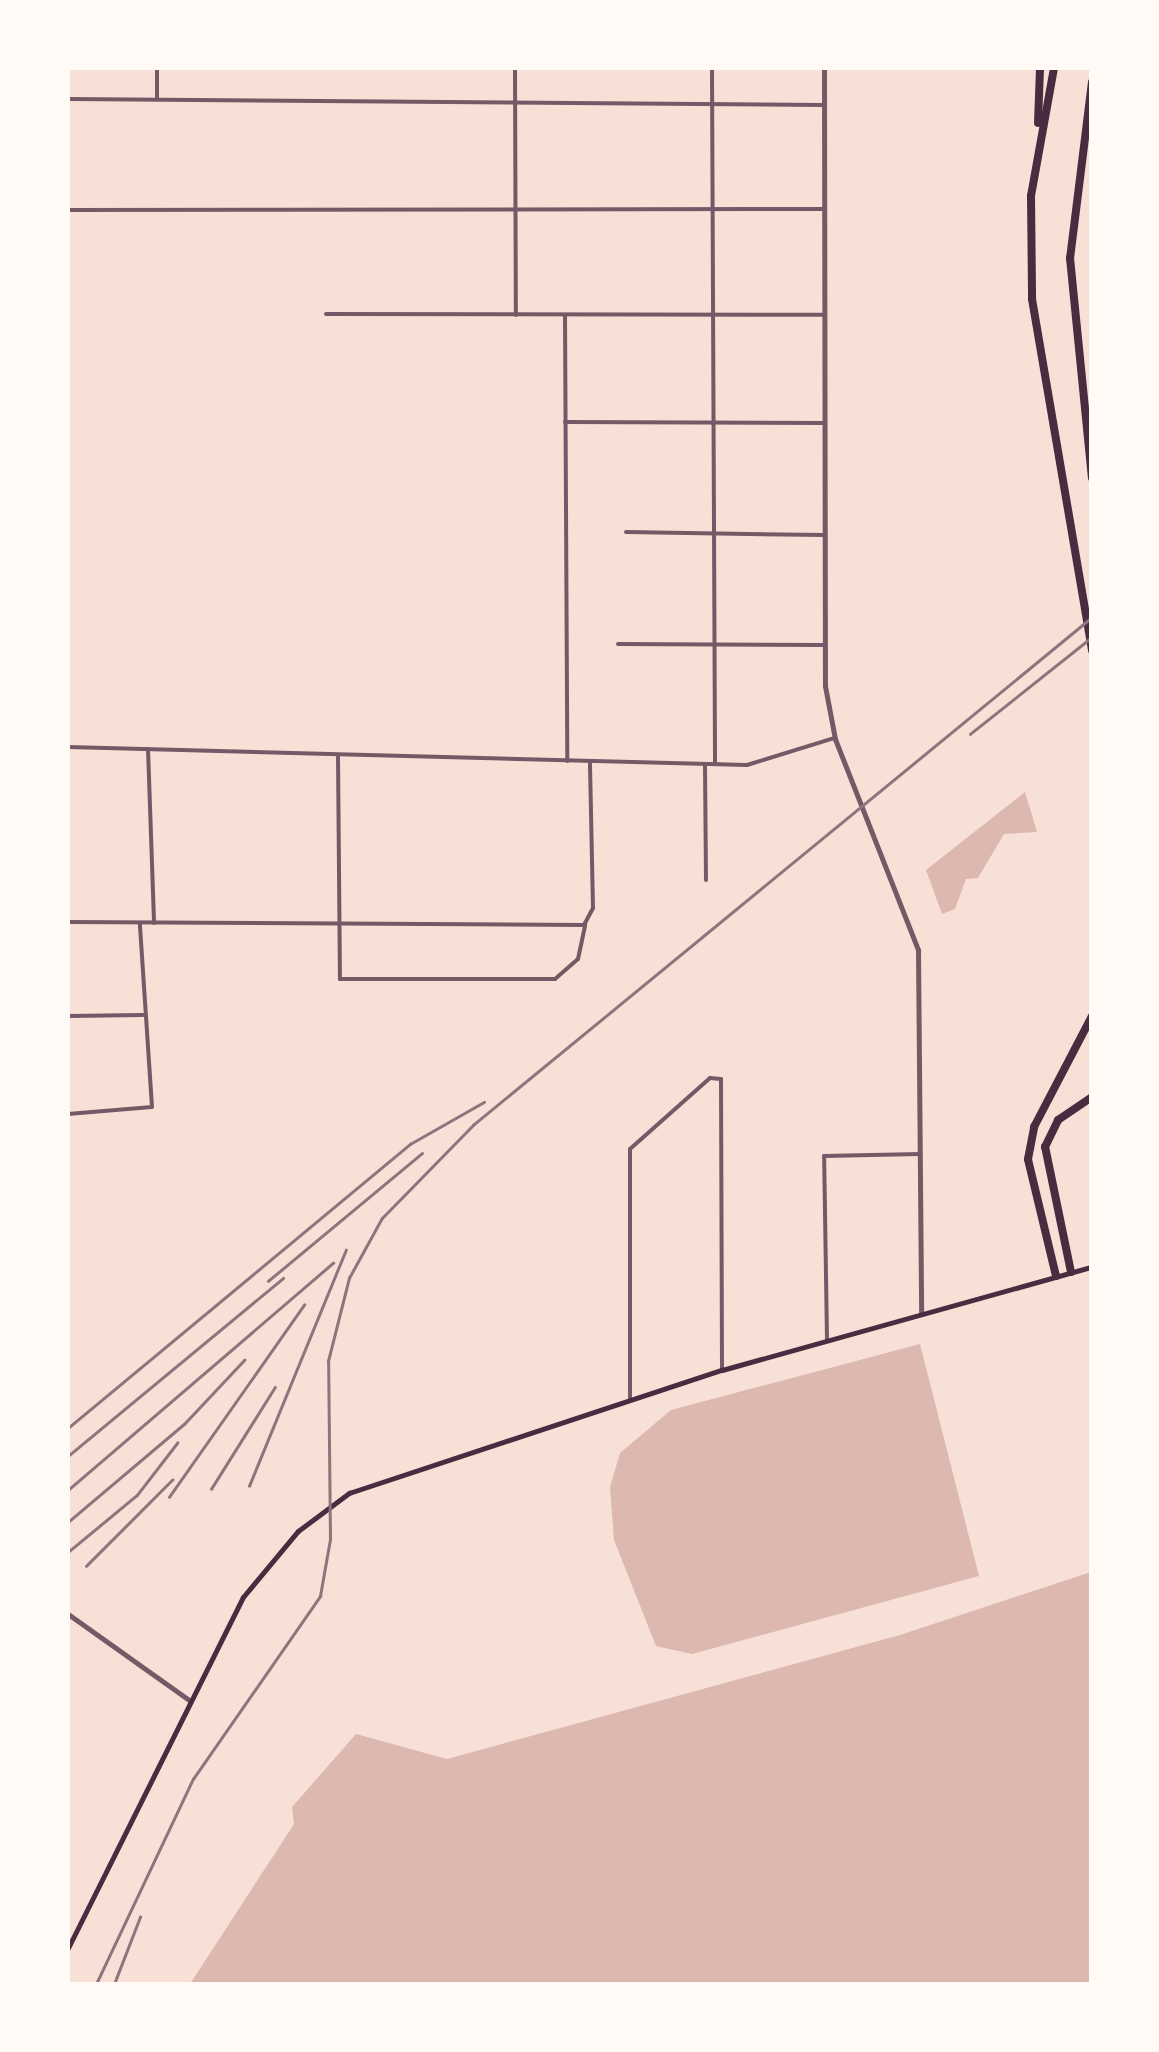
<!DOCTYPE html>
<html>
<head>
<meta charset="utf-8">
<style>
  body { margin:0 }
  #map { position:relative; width:1159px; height:2052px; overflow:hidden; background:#f7e1d7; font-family:Bitter,serif }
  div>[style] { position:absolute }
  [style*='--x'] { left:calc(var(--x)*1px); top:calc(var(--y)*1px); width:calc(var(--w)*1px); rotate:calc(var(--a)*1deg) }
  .water>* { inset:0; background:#dcb8b0 }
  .minor>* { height:4px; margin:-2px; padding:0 2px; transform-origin:2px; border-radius:2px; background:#755966 }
  .tertiary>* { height:5px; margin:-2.5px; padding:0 2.5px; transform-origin:2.5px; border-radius:2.5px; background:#755966 }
  .secondary>* { height:5px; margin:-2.5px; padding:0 2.5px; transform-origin:2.5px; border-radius:2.5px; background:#4a2c40 }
  .motorway>* { height:8px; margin:-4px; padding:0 4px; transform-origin:4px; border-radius:4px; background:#4a2c40 }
  .rail>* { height:2.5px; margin:-1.25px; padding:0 1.25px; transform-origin:1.25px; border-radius:1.25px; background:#8f747c }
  span { translate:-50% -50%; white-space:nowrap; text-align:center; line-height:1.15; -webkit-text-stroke:10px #fffaf5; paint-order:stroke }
  .frame { position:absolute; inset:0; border:70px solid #fffaf5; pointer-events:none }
</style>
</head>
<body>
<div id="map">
  <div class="water">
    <div style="clip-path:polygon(1025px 792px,1037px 832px,1004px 834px,978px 878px,966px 879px,955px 909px,942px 914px,926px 870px)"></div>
    <div style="clip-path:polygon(920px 1344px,979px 1576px,692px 1654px,656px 1646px,614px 1540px,610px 1487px,620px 1453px,671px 1410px)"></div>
    <div style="clip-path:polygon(1091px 1572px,1091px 1984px,190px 1984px,294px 1824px,292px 1807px,356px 1734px,447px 1759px,900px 1635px)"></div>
  </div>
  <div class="minor">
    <div style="--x:515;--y:68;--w:247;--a:89.8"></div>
    <div style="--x:712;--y:68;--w:696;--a:89.75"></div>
    <div style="--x:68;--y:99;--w:755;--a:0.46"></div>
    <div style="--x:157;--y:99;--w:31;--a:-90"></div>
    <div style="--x:68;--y:210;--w:756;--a:-0.08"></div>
    <div style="--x:326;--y:314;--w:499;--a:0.1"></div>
    <div style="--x:565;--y:315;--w:446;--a:89.7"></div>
    <div style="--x:565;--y:422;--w:260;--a:0.2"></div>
    <div style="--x:626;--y:532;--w:198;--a:0.9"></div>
    <div style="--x:618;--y:644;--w:205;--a:0.3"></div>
    <div style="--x:68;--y:747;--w:679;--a:1.52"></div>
    <div style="--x:747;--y:765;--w:91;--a:-17.2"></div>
    <div style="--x:148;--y:749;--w:174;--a:88"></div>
    <div style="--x:338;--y:756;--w:223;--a:89.5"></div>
    <div style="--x:340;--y:979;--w:215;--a:0"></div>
    <div style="--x:555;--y:979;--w:30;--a:-41"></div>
    <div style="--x:578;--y:959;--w:35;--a:-78"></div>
    <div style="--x:705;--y:765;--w:115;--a:89.5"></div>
    <div style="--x:68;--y:922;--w:516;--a:0.33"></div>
    <div style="--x:584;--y:925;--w:19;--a:-62"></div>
    <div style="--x:593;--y:908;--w:147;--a:-91.2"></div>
    <div style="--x:68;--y:1016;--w:75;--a:-0.8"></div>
    <div style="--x:68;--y:1114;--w:84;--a:-4.8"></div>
    <div style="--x:152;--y:1107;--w:183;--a:-93.8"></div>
    <div style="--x:827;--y:1339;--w:183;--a:-90.9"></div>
    <div style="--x:824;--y:1156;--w:96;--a:-1.2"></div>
    <div style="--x:630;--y:1398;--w:249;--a:-90"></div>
    <div style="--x:630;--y:1149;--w:107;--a:-41.6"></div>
    <div style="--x:710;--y:1078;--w:11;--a:5"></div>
    <div style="--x:721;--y:1079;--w:291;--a:89.8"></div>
  </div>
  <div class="tertiary">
    <div style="--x:824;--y:68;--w:618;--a:89.91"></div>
    <div style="--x:825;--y:686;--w:54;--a:79.3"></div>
    <div style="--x:835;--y:739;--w:227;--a:68.5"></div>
    <div style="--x:918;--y:950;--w:362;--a:89.5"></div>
    <div style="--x:68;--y:1614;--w:148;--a:35.4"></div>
  </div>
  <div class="secondary">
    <div style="--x:68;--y:1948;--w:392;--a:-63.5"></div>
    <div style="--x:243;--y:1597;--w:86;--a:-50.2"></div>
    <div style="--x:298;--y:1531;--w:64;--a:-36.7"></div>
    <div style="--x:349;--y:1493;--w:393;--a:-18.3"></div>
    <div style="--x:722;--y:1370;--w:384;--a:-15.6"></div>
  </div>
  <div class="motorway">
    <div style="--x:1054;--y:68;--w:130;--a:100.2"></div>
    <div style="--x:1031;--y:196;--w:103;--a:89.4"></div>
    <div style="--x:1032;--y:299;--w:357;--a:80.3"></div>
    <div style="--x:1092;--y:82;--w:177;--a:97.1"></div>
    <div style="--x:1070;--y:258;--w:221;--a:84.3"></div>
    <div style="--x:1038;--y:123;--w:55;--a:-87.9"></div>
    <div style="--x:1071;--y:1272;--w:128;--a:-101.7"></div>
    <div style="--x:1045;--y:1147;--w:30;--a:-64"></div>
    <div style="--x:1058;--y:1120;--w:41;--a:-34.1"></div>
    <div style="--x:1056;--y:1276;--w:120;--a:-103.5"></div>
    <div style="--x:1028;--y:1159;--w:33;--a:-79"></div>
    <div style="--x:1034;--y:1127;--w:125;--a:-62.4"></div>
  </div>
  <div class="rail">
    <div style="--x:970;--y:734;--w:156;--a:-38.5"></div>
    <div style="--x:268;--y:1281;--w:200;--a:-39.7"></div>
    <div style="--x:68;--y:1428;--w:445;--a:-39.7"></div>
    <div style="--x:410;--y:1144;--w:85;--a:-29.6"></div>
    <div style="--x:68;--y:1456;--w:279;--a:-39.6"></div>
    <div style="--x:249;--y:1486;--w:255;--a:-67.7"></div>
    <div style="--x:211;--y:1489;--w:120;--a:-57.9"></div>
    <div style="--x:68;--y:1490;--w:349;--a:-40.6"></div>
    <div style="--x:169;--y:1497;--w:235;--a:-54.9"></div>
    <div style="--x:68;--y:1522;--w:152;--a:-40.2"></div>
    <div style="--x:184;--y:1424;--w:88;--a:-46.8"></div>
    <div style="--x:68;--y:1552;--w:89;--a:-39.6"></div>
    <div style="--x:137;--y:1495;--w:66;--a:-52.4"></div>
    <div style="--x:86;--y:1566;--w:122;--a:-45"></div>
    <div style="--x:96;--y:1984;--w:227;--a:-64.7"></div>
    <div style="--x:193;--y:1779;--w:223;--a:-55.2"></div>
    <div style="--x:320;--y:1596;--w:58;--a:-80"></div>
    <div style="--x:330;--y:1539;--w:178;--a:-90.6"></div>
    <div style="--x:328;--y:1361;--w:86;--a:-75.8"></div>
    <div style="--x:349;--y:1278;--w:68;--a:-61.2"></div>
    <div style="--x:382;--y:1218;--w:130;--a:-45.6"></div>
    <div style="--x:473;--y:1125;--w:801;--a:-39.37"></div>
    <div style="--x:114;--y:1984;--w:72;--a:-68.8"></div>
  </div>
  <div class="frame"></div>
</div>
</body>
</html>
